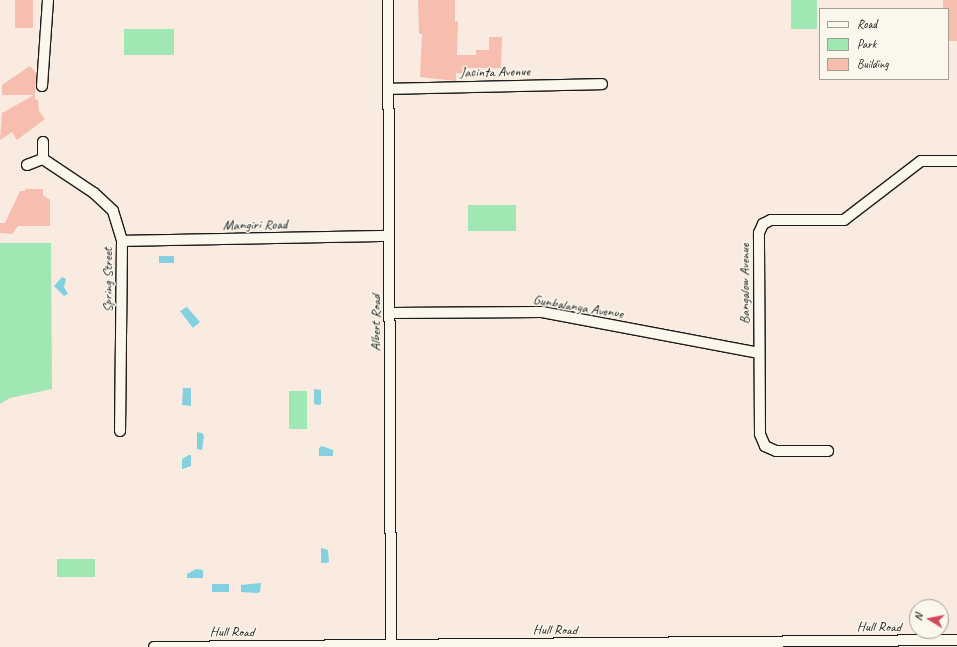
<!DOCTYPE html>
<html>
<head>
<meta charset="utf-8">
<style>
  body { margin:0 }
  #map { position:relative; width:957px; height:647px; overflow:hidden; background:#faebe0; font-family:Caveat,sans-serif }
  div>[style] { position:absolute }
  [style*='--x'] { left:calc(var(--x)*1px); top:calc(var(--y)*1px); width:calc(var(--w)*1px); rotate:calc(var(--a)*1deg) }
  .green>* { inset:0; background:#a1e7b4; transform-origin:0 0 }
  .water>* { inset:0; background:#82d0e0; transform-origin:0 0 }
  .building>* { inset:0; background:#f7bdae; transform-origin:0 0 }
  .roads { filter:drop-shadow(1px 0 #1c1c1c) drop-shadow(-1px 0 #1c1c1c) drop-shadow(0 1px #1c1c1c) drop-shadow(0 -1px #1c1c1c) }
  .street>* { height:10px; margin:-5px; padding:0 5px; transform-origin:5px; border-radius:5px; background:#fbf7ec }
  span { translate:-50% -50%; white-space:nowrap; text-align:center; line-height:1.15; -webkit-text-stroke:3px #fbf7ec; paint-order:stroke }
  .street-label { font-size:14px; color:#1c1c1c }
  .legend { position:absolute; left:819px; top:8px; width:130px; height:72px; box-sizing:border-box; background:#fbf7ec; border:1px solid #a29f99; margin:0; padding:5px 7px; list-style:none; font-size:12px; color:#1c1c1c }
  .legend li { display:flex; align-items:center; gap:8px; height:20px }
  .legend b { width:20px; border:1px solid #a29f99 }
  .north { position:absolute; left:909px; top:599px; width:40px; height:40px; box-sizing:border-box; background:#fbf7ec; border:1px solid #a29f99; border-radius:50%; rotate:280deg; font-size:11px; font-weight:700; line-height:16px; text-align:center; color:#1c1c1c }
  .north::after { content:''; display:block; margin:auto; width:14px; height:18px; background:#d1495b; clip-path:polygon(50% 0,100% 100%,50% 72%,0 100%) }
</style>
</head>
<body>
<div id="map">
  <div class="green">
    <div style="left:791px;top:0;width:26px;height:29px"></div>
    <div style="left:124px;top:29px;width:50px;height:26px"></div>
    <div style="left:468px;top:205px;width:48px;height:26px"></div>
    <div style="clip-path:polygon(0 243px,51px 243px,52px 389px,10px 398px,0 404px)"></div>
    <div style="left:289px;top:391px;width:18px;height:38px"></div>
    <div style="left:57px;top:559px;width:38px;height:18px"></div>
  </div>
  <div class="water">
    <div style="left:159px;top:256px;width:15px;height:7px"></div>
    <div style="clip-path:polygon(62px 277px,66px 279px,64px 287px,68px 294px,64px 296px,54px 286px)"></div>
    <div style="clip-path:polygon(187px 307px,200px 322px,193px 328px,180px 311px)"></div>
    <div style="clip-path:polygon(183px 388px,191px 388px,191px 406px,182px 405px)"></div>
    <div style="clip-path:polygon(314px 389px,321px 390px,321px 404px,319px 405px,314px 404px)"></div>
    <div style="clip-path:polygon(197px 432px,202px 433px,204px 436px,202px 450px,197px 449px)"></div>
    <div style="clip-path:polygon(322px 446px,333px 450px,333px 456px,319px 456px,319px 448px)"></div>
    <div style="clip-path:polygon(189px 455px,191px 455px,191px 466px,182px 469px,182px 459px)"></div>
    <div style="clip-path:polygon(321px 548px,328px 550px,329px 562px,326px 563px,321px 563px)"></div>
    <div style="clip-path:polygon(196px 569px,203px 570px,203px 578px,187px 578px,187px 574px)"></div>
    <div style="clip-path:polygon(261px 583px,260px 592px,258px 593px,241px 592px,241px 585px)"></div>
    <div style="left:229px;top:584px;width:8px;height:17px;rotate:90deg"></div>
  </div>
  <div class="building">
    <div style="left:15px;top:0;width:18px;height:28px"></div>
    <div style="clip-path:polygon(418px 0,455px 0,455px 22px,458px 21px,457px 55px,476px 55px,476px 50px,489px 50px,489px 37px,502px 37px,501px 68px,467px 68px,467px 74px,456px 73px,456px 81px,420px 77px,422px 34px,419px 34px)"></div>
    <div style="clip-path:polygon(943px 0,957px 0,957px 41px,948px 41px,948px 9px,943px 9px)"></div>
    <div style="clip-path:polygon(30px 66px,36px 73px,35px 99px,38px 100px,39px 111px,45px 119px,17px 140px,12px 132px,0 140px,2px 113px,34px 95px,2px 95px,2px 85px)"></div>
    <div style="clip-path:polygon(25px 189px,43px 189px,43px 195px,50px 200px,50px 226px,18px 226px,12px 234px,0 233px,0 223px,5px 223px,20px 191px,25px 191px)"></div>
  </div>
  <div class="roads">
    <div class="street">
      <div style="--x:388;--y:0;--w:645;--a:89.73"></div>
      <div style="--x:42;--y:86;--w:86;--a:-86"></div>
      <div style="--x:389;--y:89;--w:213;--a:-1.3"></div>
      <div style="--x:43;--y:142;--w:17;--a:90"></div>
      <div style="--x:43;--y:159;--w:61;--a:33.7"></div>
      <div style="--x:94;--y:193;--w:26;--a:43"></div>
      <div style="--x:113;--y:211;--w:31;--a:73"></div>
      <div style="--x:122;--y:241;--w:190;--a:90.6"></div>
      <div style="--x:27;--y:165;--w:17;--a:-21"></div>
      <div style="--x:122;--y:241;--w:267;--a:-1.1"></div>
      <div style="--x:390;--y:313;--w:152;--a:-0.4"></div>
      <div style="--x:542;--y:312;--w:221;--a:10.7"></div>
      <div style="--x:828;--y:451;--w:52;--a:180"></div>
      <div style="--x:776;--y:451;--w:12;--a:-156"></div>
      <div style="--x:765;--y:446;--w:13;--a:-113"></div>
      <div style="--x:760;--y:434;--w:201;--a:-90.3"></div>
      <div style="--x:759;--y:233;--w:10;--a:-66"></div>
      <div style="--x:763;--y:224;--w:9;--a:-27"></div>
      <div style="--x:771;--y:220;--w:73;--a:0"></div>
      <div style="--x:844;--y:220;--w:97;--a:-37.5"></div>
      <div style="--x:921;--y:161;--w:36;--a:0"></div>
      <div style="--x:154;--y:647;--w:803;--a:-0.5"></div>
    </div>
  </div>
  <div class="street-label">
    <span style="left:495px;top:72px;rotate:-1deg">Jacinta Avenue</span>
    <span style="left:255px;top:225px;rotate:-1deg">Mangiri Road</span>
    <span style="left:108px;top:280px;rotate:-90deg">Spring Street</span>
    <span style="left:745px;top:284px;rotate:-90deg">Bangalow Avenue</span>
    <span style="left:578px;top:307px;rotate:9deg">Gunbalanya Avenue</span>
    <span style="left:376px;top:323px;rotate:-90deg">Albert Road</span>
    <span style="left:879px;top:627px">Hull Road</span>
    <span style="left:555px;top:630px">Hull Road</span>
    <span style="left:232px;top:632px">Hull Road</span>
  </div>
  <ul class="legend">
  <li><b style="height:5px;background:#fbf7ec"></b>Road</li>
  <li><b style="height:11px;background:#a1e7b4"></b>Park</li>
  <li><b style="height:11px;background:#f7bdae"></b>Building</li>
  </ul>
  <div class="north">N</div>
</div>
</body>
</html>
